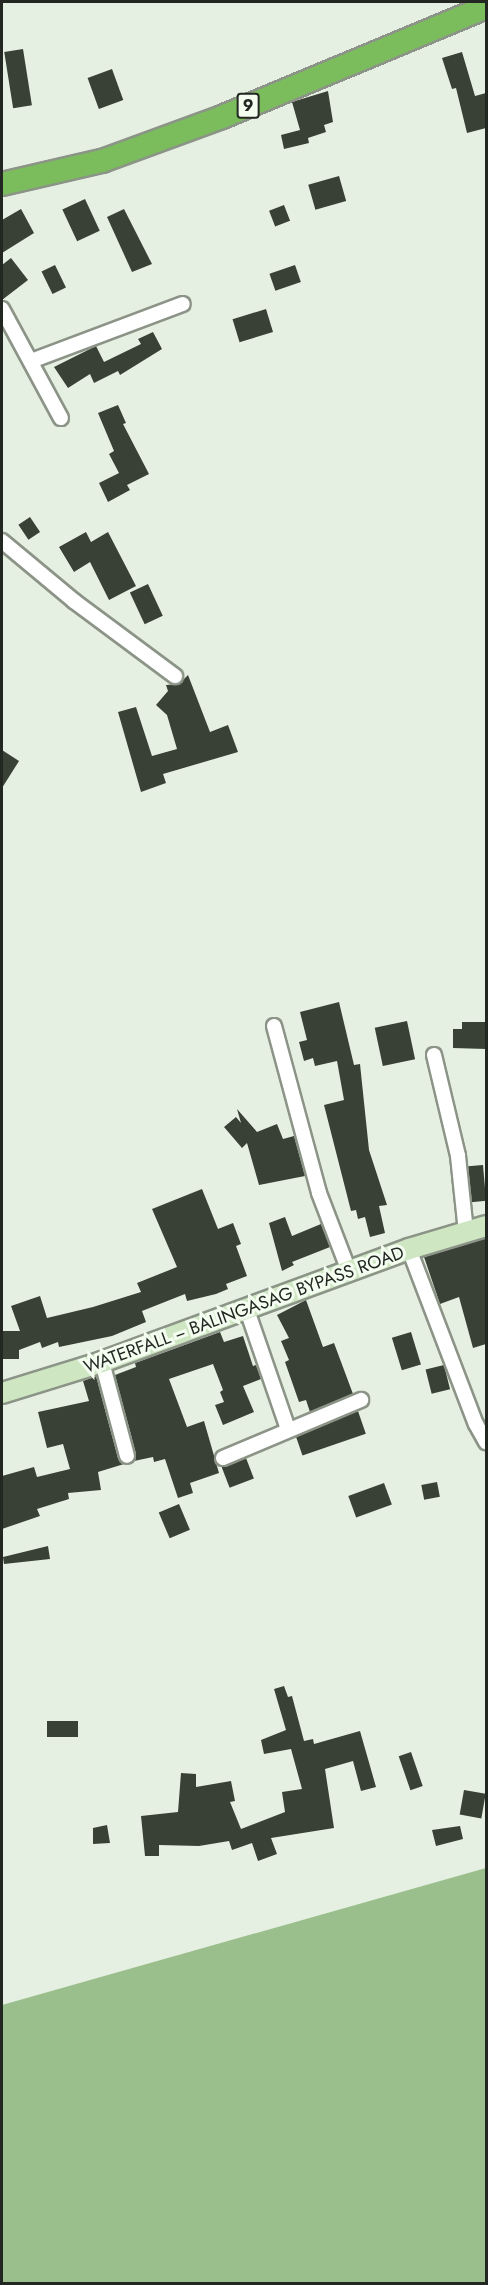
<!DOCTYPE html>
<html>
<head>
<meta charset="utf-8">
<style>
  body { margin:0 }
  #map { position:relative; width:488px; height:2285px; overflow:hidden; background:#e6f0e2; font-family:Jost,sans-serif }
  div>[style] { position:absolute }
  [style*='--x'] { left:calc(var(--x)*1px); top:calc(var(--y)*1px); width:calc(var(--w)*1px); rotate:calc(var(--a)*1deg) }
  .water>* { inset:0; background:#9abf8c }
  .building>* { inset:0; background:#394136; transform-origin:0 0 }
  .roads { filter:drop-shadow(2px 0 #8b9487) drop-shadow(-2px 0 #8b9487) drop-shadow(0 2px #8b9487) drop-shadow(0 -2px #8b9487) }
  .minor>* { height:14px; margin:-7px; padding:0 7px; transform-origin:7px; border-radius:7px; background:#fff }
  .secondary>* { height:20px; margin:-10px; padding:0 10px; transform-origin:10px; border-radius:10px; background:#cee6c2 }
  .trunk>* { height:22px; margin:-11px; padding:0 11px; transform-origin:11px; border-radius:11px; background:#7bbc5c }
  span { translate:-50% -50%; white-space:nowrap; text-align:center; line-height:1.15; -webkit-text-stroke:6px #f3fdf0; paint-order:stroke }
  .shield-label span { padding:2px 4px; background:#f3fdf0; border:2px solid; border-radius:4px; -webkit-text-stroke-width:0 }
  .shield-label { font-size:16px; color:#232722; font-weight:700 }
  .street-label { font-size:18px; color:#232722 }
  .frame { position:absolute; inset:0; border:3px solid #232722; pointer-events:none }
</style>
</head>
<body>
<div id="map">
  <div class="water">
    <div style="clip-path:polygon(486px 1868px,486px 2283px,2px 2283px,2px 2005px)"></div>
  </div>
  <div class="building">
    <div style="left:23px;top:49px;width:57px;height:19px;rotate:81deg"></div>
    <div style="clip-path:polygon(462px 52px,475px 96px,486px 93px,486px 128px,467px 133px,456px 88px,452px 89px,442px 58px)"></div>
    <div style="left:112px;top:69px;width:33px;height:26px;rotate:70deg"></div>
    <div style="clip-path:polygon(328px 91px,333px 122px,324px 125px,326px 132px,308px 138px,309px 143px,284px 149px,281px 135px,300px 130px,292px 102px)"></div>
    <div style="left:339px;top:176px;width:26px;height:32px;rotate:74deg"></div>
    <div style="left:85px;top:199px;width:35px;height:25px;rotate:65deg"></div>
    <div style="left:284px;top:205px;width:17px;height:16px;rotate:69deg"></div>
    <div style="clip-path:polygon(21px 209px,34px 233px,2px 253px,2px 220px)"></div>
    <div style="clip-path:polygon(124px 209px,152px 264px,132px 272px,107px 217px)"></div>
    <div style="clip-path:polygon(11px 258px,28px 280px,2px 300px,2px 265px)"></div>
    <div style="left:55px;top:265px;width:25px;height:15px;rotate:64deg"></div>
    <div style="left:295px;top:265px;width:18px;height:27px;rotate:71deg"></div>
    <div style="left:266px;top:309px;width:24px;height:35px;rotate:73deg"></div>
    <div style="clip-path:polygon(153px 332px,162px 349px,120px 375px,118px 371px,94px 383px,90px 374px,68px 388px,54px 367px,96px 346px,104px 362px,141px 344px,138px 339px)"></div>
    <div style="clip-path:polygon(118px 405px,126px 423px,123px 424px,149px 474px,127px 485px,130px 490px,108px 502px,99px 483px,119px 473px,109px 454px,114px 451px,98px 413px)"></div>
    <div style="left:30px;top:517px;width:18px;height:14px;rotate:56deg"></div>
    <div style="clip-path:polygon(86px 532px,91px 542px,108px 532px,136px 586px,109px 600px,90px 562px,74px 572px,59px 547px)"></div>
    <div style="left:148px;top:584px;width:35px;height:20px;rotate:65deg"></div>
    <div style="clip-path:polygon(188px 675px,210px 732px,228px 725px,238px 752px,163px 774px,166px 783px,141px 792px,118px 712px,136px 707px,152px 756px,177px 749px,167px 715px,156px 705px,168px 691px,166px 685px,179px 684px)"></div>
    <div style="clip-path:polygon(2px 750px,19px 761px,2px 788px)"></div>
    <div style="clip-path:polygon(339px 1002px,354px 1065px,360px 1064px,369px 1150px,387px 1205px,379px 1206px,385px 1233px,370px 1237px,365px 1217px,358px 1219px,356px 1210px,351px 1211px,324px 1105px,344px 1100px,337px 1061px,315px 1066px,313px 1058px,304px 1061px,299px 1042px,307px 1040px,300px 1012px)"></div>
    <div style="left:407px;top:1021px;width:39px;height:33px;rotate:78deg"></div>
    <div style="clip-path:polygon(462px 1022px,486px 1022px,486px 1049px,453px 1048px,453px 1029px,462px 1029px)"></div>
    <div style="clip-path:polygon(237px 1109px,257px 1132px,277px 1124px,283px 1139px,294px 1136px,305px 1176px,259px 1185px,247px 1143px,242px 1148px,224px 1127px,236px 1117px,241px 1123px)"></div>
    <div style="left:483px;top:1165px;width:36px;height:15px;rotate:85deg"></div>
    <div style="clip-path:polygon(202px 1189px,218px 1229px,233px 1223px,241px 1244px,236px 1246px,247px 1276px,226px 1284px,228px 1289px,216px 1294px,187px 1301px,185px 1294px,142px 1311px,146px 1322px,112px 1336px,59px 1347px,58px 1342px,42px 1348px,40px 1342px,19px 1350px,19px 1359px,2px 1359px,2px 1331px,20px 1331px,11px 1306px,40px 1296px,47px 1318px,93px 1307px,141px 1292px,137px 1283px,177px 1267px,152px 1209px)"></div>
    <div style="clip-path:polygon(285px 1217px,292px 1236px,321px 1224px,330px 1247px,292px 1262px,294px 1265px,282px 1271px,269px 1223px)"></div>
    <div style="clip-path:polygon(486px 1238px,486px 1344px,473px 1348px,459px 1297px,440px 1304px,424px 1257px)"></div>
    <div style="clip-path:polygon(306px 1300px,323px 1347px,334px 1343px,353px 1394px,310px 1412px,306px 1400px,299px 1402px,285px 1362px,289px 1360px,281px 1341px,289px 1338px,277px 1315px)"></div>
    <div style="clip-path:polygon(220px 1332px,224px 1342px,243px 1336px,253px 1366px,256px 1365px,261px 1379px,243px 1386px,254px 1412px,223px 1425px,215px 1405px,224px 1402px,220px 1392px,223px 1390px,213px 1364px,169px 1379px,187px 1427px,204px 1421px,219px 1473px,190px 1483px,193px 1493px,178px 1498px,165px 1459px,154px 1462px,153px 1457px,134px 1461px,136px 1454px,115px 1375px,136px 1367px,135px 1363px)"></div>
    <div style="left:411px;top:1332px;width:34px;height:20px;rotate:73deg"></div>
    <div style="left:444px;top:1365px;width:25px;height:19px;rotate:76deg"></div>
    <div style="clip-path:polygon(96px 1376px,118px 1458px,124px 1464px,98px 1472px,101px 1490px,68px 1493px,69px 1499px,37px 1509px,40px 1516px,2px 1529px,2px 1476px,34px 1467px,37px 1477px,70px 1469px,63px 1444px,47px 1448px,38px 1412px,89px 1401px,83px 1381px)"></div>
    <div style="left:358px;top:1411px;width:24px;height:67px;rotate:71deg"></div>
    <div style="left:246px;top:1458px;width:22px;height:26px;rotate:69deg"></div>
    <div style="left:437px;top:1482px;width:15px;height:16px;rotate:79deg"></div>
    <div style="left:384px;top:1483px;width:23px;height:38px;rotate:70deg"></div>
    <div style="left:179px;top:1504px;width:28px;height:22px;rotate:67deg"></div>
    <div style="clip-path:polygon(48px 1546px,50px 1559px,4px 1564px,3px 1557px)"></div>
    <div style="clip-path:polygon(284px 1686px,288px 1697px,292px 1696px,304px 1741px,313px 1739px,314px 1744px,360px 1731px,376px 1787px,361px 1791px,353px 1761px,325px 1769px,334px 1828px,271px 1838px,277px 1854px,258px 1861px,252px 1843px,232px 1850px,229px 1841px,199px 1846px,159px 1845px,159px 1856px,145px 1856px,141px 1816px,178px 1812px,181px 1773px,196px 1774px,196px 1787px,231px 1781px,235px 1801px,230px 1802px,241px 1829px,285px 1812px,282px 1792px,302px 1789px,291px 1749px,264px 1754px,261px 1740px,286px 1730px,274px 1689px)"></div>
    <div style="left:78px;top:1721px;width:16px;height:31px;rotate:90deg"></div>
    <div style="left:411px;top:1752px;width:36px;height:13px;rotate:71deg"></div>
    <div style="left:464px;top:1790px;width:22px;height:25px;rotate:10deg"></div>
    <div style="clip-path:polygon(107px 1825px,110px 1843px,93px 1844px,93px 1828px)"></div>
    <div style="clip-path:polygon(460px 1826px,463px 1839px,436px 1846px,432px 1830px)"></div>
  </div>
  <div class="roads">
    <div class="minor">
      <div style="--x:2;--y:309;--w:124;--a:61.6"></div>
      <div style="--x:31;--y:361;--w:162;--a:-20.6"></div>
      <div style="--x:2;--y:541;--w:94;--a:39.8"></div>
      <div style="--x:74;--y:601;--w:126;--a:36.6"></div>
      <div style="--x:274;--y:1026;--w:173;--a:74.9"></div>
      <div style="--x:319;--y:1193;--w:84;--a:69"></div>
      <div style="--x:434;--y:1055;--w:104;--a:76.6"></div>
      <div style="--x:458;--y:1156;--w:76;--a:84"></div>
      <div style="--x:409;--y:1249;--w:187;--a:69.1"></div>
      <div style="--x:476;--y:1424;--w:21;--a:61"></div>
      <div style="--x:247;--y:1310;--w:126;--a:71"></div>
      <div style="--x:102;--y:1362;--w:97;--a:75.1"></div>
      <div style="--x:223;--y:1458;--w:150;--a:-22.8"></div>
    </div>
    <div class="secondary">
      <div style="--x:2;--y:1393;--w:105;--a:-17.2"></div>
      <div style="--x:102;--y:1362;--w:327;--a:-20.2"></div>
      <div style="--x:409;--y:1249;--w:80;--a:-16.6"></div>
    </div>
    <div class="trunk">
      <div style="--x:2;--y:184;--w:103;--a:-13"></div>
      <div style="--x:102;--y:161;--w:128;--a:-20.1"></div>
      <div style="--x:222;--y:117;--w:286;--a:-22.6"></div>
    </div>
  </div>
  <div class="shield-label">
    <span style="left:248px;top:106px">9</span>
  </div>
  <div class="street-label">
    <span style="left:244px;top:1310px;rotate:-20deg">WATERFALL ‒ BALINGASAG BYPASS ROAD</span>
  </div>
  <div class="frame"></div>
</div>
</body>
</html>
